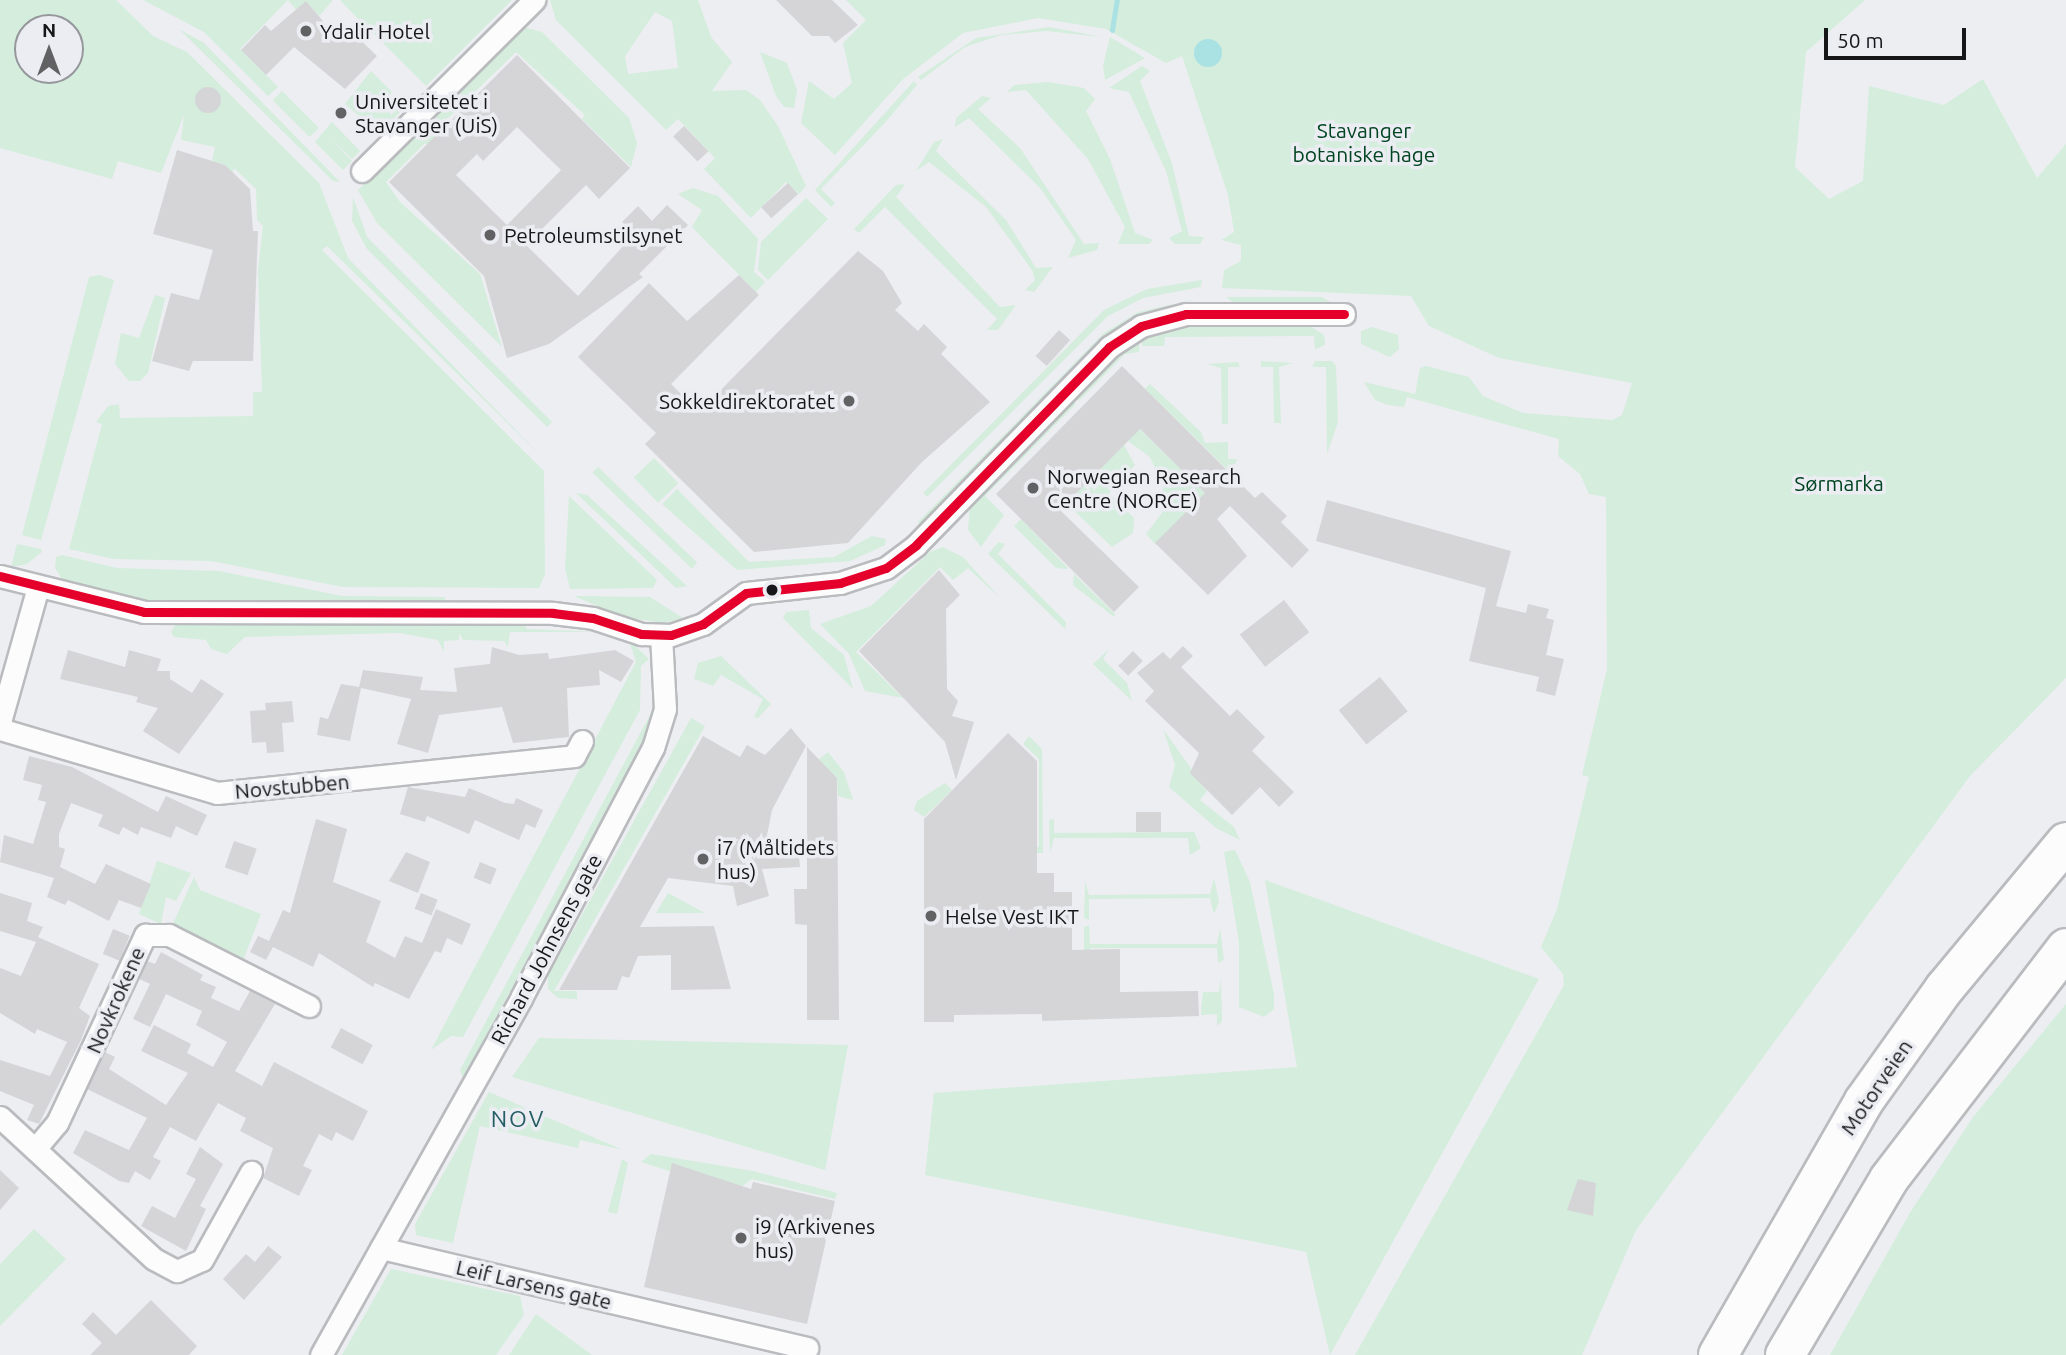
<!DOCTYPE html>
<html>
<head>
<meta charset="utf-8">
<style>
  body { margin:0 }
  #map { position:relative; width:2066px; height:1355px; overflow:hidden; background:#edeef1; font-family:Ubuntu,sans-serif }
  div>[style] { position:absolute }
  [style*='--x'] { left:calc(var(--x)*1px); top:calc(var(--y)*1px); width:calc(var(--w)*1px); rotate:calc(var(--a)*1deg) }
  .green>* { inset:0; background:#d4eddd; transform-origin:0 0 }
  .water>* { inset:0; background:#aae2e4 }
  .round { border-radius:50% }
  .stream>* { height:5px; margin:-2.5px; padding:0 2.5px; transform-origin:2.5px; border-radius:2.5px; background:#aae2e4 }
  .building>* { inset:0; background:#d5d5d8; transform-origin:0 0 }
  .roads { filter:drop-shadow(2px 0 #babbbe) drop-shadow(-2px 0 #babbbe) drop-shadow(0 2px #babbbe) drop-shadow(0 -2px #babbbe) }
  .minor>* { height:21px; margin:-10.5px; padding:0 10.5px; transform-origin:10.5px; border-radius:10.5px; background:#fcfcfd }
  .motorway>* { height:38px; margin:-19px; padding:0 19px; transform-origin:19px; border-radius:19px; background:#fcfcfd }
  .bus-1>* { height:9px; margin:-4.5px; padding:0 4.5px; transform-origin:4.5px; border-radius:4.5px; background:#e4002b }
  .dots>* { width:19px; height:19px; translate:-50% -50%; box-sizing:border-box; border:4px solid #ebedf3; border-radius:50% }
  span { translate:-50% -50%; white-space:nowrap; text-align:center; line-height:1.15; -webkit-text-stroke:7px #ebedf3; paint-order:stroke }
  .poi-label { font-size:21px; color:#17171a }
  .left { translate:0 -50%; text-align:left }
  .right { translate:-100% -50%; text-align:right }
  .park-label { font-size:21px; color:#004421 }
  .street-label { font-size:21px; color:#17171a }
  .neighbourhood-label { font-size:23px; color:#245e64; letter-spacing:2px }
  .north { position:absolute; left:14px; top:14px; width:70px; height:70px; box-sizing:border-box; background:#ebedf3; border:2px solid #96979c; border-radius:50%; rotate:0deg; font-size:19px; font-weight:700; line-height:28px; text-align:center; color:#17171a }
  .north::after { content:''; display:block; margin:auto; width:24px; height:32px; background:#626265; clip-path:polygon(50% 0,100% 100%,50% 72%,0 100%) }
  .scale { position:absolute; left:1824px; top:28px; width:142px; height:32px; box-sizing:border-box; border:4px solid #17171a; border-top:0; padding-left:9px; font-size:21px; line-height:24px; white-space:nowrap; color:#17171a; -webkit-text-stroke:5px #ebedf3; paint-order:stroke }
</style>
</head>
<body>
<div id="map">
  <div class="green">
    <div style="clip-path:polygon(evenodd,0 0,116px 0,153px 36px,187px 52px,319px 183px,348px 258px,543px 458px,327px 246px,322px 250px,544px 471px,545px 574px,539px 588px,343px 587px,211px 561px,114px 559px,69px 549px,102px 424px,96px 422px,108px 406px,119px 404px,120px 418px,253px 416px,253px 392px,262px 392px,258px 269px,263px 226px,257px 220px,256px 189px,234px 168px,225px 196px,218px 194px,226px 165px,212px 161px,215px 147px,181px 140px,184px 115px,161px 173px,118px 161px,112px 179px,0 148px,0 0,28px 28px,70px 28px,70px 70px,28px 70px,28px 28px)"></div>
    <div style="clip-path:polygon(143px 0,333px 0,319px 16px,306px 1px,296px 10px,288px 0,240px 49px,278px 87px,268px 96px,204px 32px)"></div>
    <div style="clip-path:polygon(340px 0,512px 0,426px 86px,373px 33px,363px 43px,350px 30px,360px 21px)"></div>
    <div style="clip-path:polygon(evenodd,550px 0,698px 0,711px 37px,732px 62px,712px 91px,746px 90px,760px 100px,778px 126px,806px 186px,799px 194px,786px 182px,751px 218px,704px 169px,715px 158px,678px 119px,666px 130px,556px 20px,550px 0,655px 12px,672px 21px,678px 68px,628px 74px,625px 56px,655px 12px)"></div>
    <div style="clip-path:polygon(846px 0,1865px 0,1806px 52px,1795px 167px,1829px 199px,1863px 181px,1869px 86px,1944px 105px,1983px 79px,2037px 178px,2066px 144px,2066px 678px,1970px 776px,1636px 1230px,1582px 1355px,1355px 1355px,1564px 985px,1563px 974px,1541px 947px,1557px 909px,1589px 777px,1582px 775px,1607px 669px,1606px 497px,1589px 494px,1580px 474px,1558px 456px,1559px 439px,1407px 397px,1404px 407px,1388px 405px,1375px 400px,1364px 382px,1415px 394px,1420px 368px,1426px 366px,1469px 377px,1483px 396px,1523px 413px,1612px 420px,1622px 415px,1632px 383px,1499px 358px,1429px 326px,1411px 296px,1222px 288px,1224px 270px,1241px 261px,1241px 245px,1221px 240px,1234px 232px,1228px 195px,1182px 56px,1166px 63px,1106px 29px,1038px 18px,963px 33px,902px 80px,835px 155px,801px 123px,809px 81px,834px 99px,852px 83px,843px 43px,866px 20px)"></div>
    <div style="clip-path:polygon(523px 27px,542px 32px,629px 118px,637px 143px,631px 167px,582px 119px,585px 115px,516px 52px,437px 129px,452px 144px,439px 157px,425px 143px,386px 182px,400px 202px,480px 274px,502px 347px,377px 223px,358px 190px)"></div>
    <div style="clip-path:polygon(1049px 27px,1102px 37px,1046px 31px,1001px 35px,965px 47px,921px 80px,918px 77px,976px 38px)"></div>
    <div style="clip-path:polygon(179px 29px,204px 43px,340px 182px,333px 181px)"></div>
    <div style="clip-path:polygon(1110px 37px,1145px 58px,1105px 80px,1103px 66px)"></div>
    <div style="clip-path:polygon(760px 52px,787px 63px,797px 90px,794px 108px,784px 107px,776px 96px)"></div>
    <div style="clip-path:polygon(1142px 66px,1150px 71px,1140px 81px,1172px 163px,1189px 236px,1204px 237px,1200px 244px,1175px 244px,1169px 238px,1182px 231px,1166px 171px,1129px 92px,1109px 88px)"></div>
    <div style="clip-path:polygon(371px 71px,392px 92px,383px 104px,389px 110px,400px 100px,406px 106px,379px 133px,345px 104px)"></div>
    <div style="clip-path:polygon(914px 81px,917px 85px,882px 126px,821px 189px,835px 203px,831px 207px,815px 190px)"></div>
    <div style="clip-path:polygon(1048px 82px,1084px 88px,1095px 99px,1086px 111px,1110px 159px,1135px 233px,1153px 240px,1149px 244px,1118px 244px,1125px 227px,1088px 159px,1026px 90px,1007px 92px,1014px 85px)"></div>
    <div style="left:282px;top:91px;width:52px;height:13px;rotate:45deg"></div>
    <div style="clip-path:polygon(982px 96px,991px 98px,978px 109px,1020px 148px,1084px 244px,1099px 243px,1097px 250px,1068px 258px,1076px 240px,1040px 188px,969px 118px,955px 127px,956px 118px)"></div>
    <div style="clip-path:polygon(332px 122px,360px 151px,352px 159px,331px 139px,352px 161px,343px 170px,315px 142px)"></div>
    <div style="clip-path:polygon(943px 139px,936px 151px,1006px 220px,1036px 268px,1053px 267px,1034px 292px,1025px 290px,1035px 280px,1032px 270px,986px 207px,929px 162px,916px 171px,934px 142px)"></div>
    <div style="clip-path:polygon(905px 184px,896px 197px,1000px 307px,1016px 305px,998px 330px,987px 330px,997px 319px,885px 207px,859px 233px,854px 229px,896px 185px)"></div>
    <div style="clip-path:polygon(693px 188px,718px 196px,758px 239px,754px 272px,765px 282px,756px 292px,692px 227px,702px 210px,678px 194px)"></div>
    <div style="clip-path:polygon(353px 197px,367px 237px,552px 422px,547px 427px,367px 249px,352px 221px)"></div>
    <div style="clip-path:polygon(806px 198px,828px 219px,768px 280px,758px 270px,761px 242px)"></div>
    <div style="clip-path:polygon(99px 275px,114px 280px,41px 540px,22px 535px,89px 277px)"></div>
    <div style="clip-path:polygon(1202px 280px,1201px 287px,1143px 298px,1108px 316px,927px 497px,923px 493px,1104px 310px,1147px 289px)"></div>
    <div style="clip-path:polygon(155px 295px,165px 298px,148px 373px,140px 381px,129px 381px,115px 364px,121px 333px,139px 338px)"></div>
    <div style="clip-path:polygon(1226px 297px,1321px 297px,1335px 304px,1235px 304px)"></div>
    <div style="clip-path:polygon(1196px 299px,1167px 308px,922px 526px,918px 522px,1104px 333px,1138px 312px)"></div>
    <div style="clip-path:polygon(1305px 323px,1324px 335px,1325px 345px,1315px 349px,1314px 336px,1165px 337px,1164px 346px,1142px 346px,1142px 336px,1185px 324px)"></div>
    <div style="clip-path:polygon(1372px 327px,1398px 335px,1399px 349px,1390px 357px,1361px 344px,1361px 331px)"></div>
    <div style="clip-path:polygon(1140px 337px,1139px 352px,1125px 354px,1079px 401px,1074px 396px)"></div>
    <div style="clip-path:polygon(1261px 361px,1293px 363px,1279px 367px,1281px 423px,1274px 423px,1273px 367px,1261px 367px)"></div>
    <div style="clip-path:polygon(1315px 361px,1332px 361px,1336px 366px,1338px 422px,1327px 454px,1326px 367px,1312px 367px)"></div>
    <div style="clip-path:polygon(1238px 362px,1240px 367px,1228px 367px,1228px 424px,1222px 424px,1221px 368px,1207px 364px)"></div>
    <div style="clip-path:polygon(1150px 384px,1201px 432px,1205px 443px,1228px 442px,1228px 459px,1237px 459px,1232px 474px,1145px 389px)"></div>
    <div style="clip-path:polygon(1071px 399px,1076px 404px,985px 496px,1004px 515px,981px 547px,968px 530px,970px 504px)"></div>
    <div style="clip-path:polygon(1130px 420px,1206px 494px,1156px 545px,1146px 534px,1162px 513px,1163px 485px,1150px 457px,1128px 441px)"></div>
    <div style="clip-path:polygon(1124px 445px,1135px 465px,1109px 493px,1123px 508px,1082px 509px,1069px 495px,1076px 494px)"></div>
    <div style="left:654px;top:458px;width:35px;height:28px;rotate:46deg"></div>
    <div style="left:598px;top:467px;width:138px;height:8px;rotate:44deg"></div>
    <div style="clip-path:polygon(677px 489px,749px 562px,834px 557px,872px 536px,886px 539px,885px 545px,850px 561px,737px 570px,662px 504px)"></div>
    <div style="clip-path:polygon(576px 493px,587px 495px,687px 586px,676px 588px)"></div>
    <div style="clip-path:polygon(569px 496px,657px 580px,653px 588px,570px 589px,565px 568px)"></div>
    <div style="clip-path:polygon(1070px 497px,1083px 511px,1125px 509px,1134px 518px,1133px 533px,1112px 547px,1065px 502px)"></div>
    <div style="clip-path:polygon(1021px 519px,1068px 568px,1067px 569px,1056px 568px,1014px 526px)"></div>
    <div style="clip-path:polygon(999px 542px,1005px 544px,998px 554px,1066px 622px,1065px 629px,988px 554px)"></div>
    <div style="clip-path:polygon(17px 544px,41px 549px,42px 552px,27px 564px,11px 567px)"></div>
    <div style="clip-path:polygon(943px 547px,963px 557px,1000px 598px,968px 568px,953px 580px,940px 567px,856px 652px,903px 698px,865px 691px,849px 654px,820px 624px,871px 606px,930px 552px)"></div>
    <div style="clip-path:polygon(62px 555px,117px 568px,219px 571px,342px 596px,445px 597px,445px 605px,155px 605px,64px 582px,55px 568px,56px 557px)"></div>
    <div style="clip-path:polygon(1074px 574px,1115px 614px,1114px 617px,1073px 585px)"></div>
    <div style="clip-path:polygon(574px 596px,650px 597px,683px 618px,664px 623px,623px 617px)"></div>
    <div style="clip-path:polygon(809px 610px,811px 628px,844px 655px,853px 689px,783px 618px,786px 612px)"></div>
    <div style="clip-path:polygon(526px 622px,526px 629px,599px 632px,510px 632px,508px 647px,504px 641px,463px 640px,459px 633px,459px 640px,444px 641px,444px 652px,438px 640px,399px 633px,245px 637px,227px 654px,211px 649px,206px 640px,174px 637px,171px 632px,176px 624px)"></div>
    <div style="clip-path:polygon(629px 640px,649px 659px,641px 666px,640px 710px,463px 1037px,451px 1036px,431px 1050px,636px 662px)"></div>
    <div style="clip-path:polygon(1109px 649px,1103px 659px,1127px 683px,1132px 701px,1093px 664px)"></div>
    <div style="clip-path:polygon(721px 656px,771px 704px,758px 718px,754px 717px,763px 699px,721px 675px,713px 686px,694px 679px,698px 663px)"></div>
    <div style="clip-path:polygon(652px 711px,657px 712px,647px 739px,463px 1078px,460px 1070px)"></div>
    <div style="clip-path:polygon(691px 718px,705px 726px,554px 991px,577px 991px,577px 999px,558px 998px,548px 989px,548px 976px)"></div>
    <div style="clip-path:polygon(1163px 729px,1207px 791px,1200px 800px,1234px 827px,1240px 840px,1216px 828px,1169px 787px,1175px 765px)"></div>
    <div style="clip-path:polygon(1029px 736px,1042px 749px,1043px 853px,997px 853px,997px 847px,1039px 847px,1039px 759px,1023px 744px)"></div>
    <div style="clip-path:polygon(828px 752px,844px 772px,853px 800px,838px 796px,837px 778px,818px 760px)"></div>
    <div style="clip-path:polygon(945px 783px,952px 790px,924px 817px,914px 810px,917px 801px)"></div>
    <div style="clip-path:polygon(1054px 819px,1054px 833px,1194px 832px,1201px 848px,1190px 855px,1188px 838px,1054px 838px,1050px 853px,1049px 820px)"></div>
    <div style="clip-path:polygon(1235px 850px,1250px 882px,1274px 994px,1274px 1009px,1264px 1017px,1239px 1007px,1239px 942px,1224px 852px)"></div>
    <div style="clip-path:polygon(157px 861px,191px 873px,176px 901px,166px 897px,161px 924px,139px 914px)"></div>
    <div style="clip-path:polygon(194px 877px,200px 890px,261px 914px,242px 963px,172px 926px)"></div>
    <div style="clip-path:polygon(1214px 878px,1219px 902px,1214px 914px,1210px 898px,1089px 899px,1089px 920px,1084px 918px,1085px 881px,1089px 895px,1210px 894px)"></div>
    <div style="clip-path:polygon(1265px 880px,1539px 979px,1330px 1355px,1306px 1252px,925px 1175px,934px 1093px,1297px 1067px)"></div>
    <div style="clip-path:polygon(668px 893px,703px 912px,703px 913px,656px 913px)"></div>
    <div style="clip-path:polygon(1089px 925px,1090px 944px,1217px 944px,1220px 928px,1224px 960px,1218px 963px,1217px 948px,1090px 948px,1090px 968px,1084px 965px,1084px 927px)"></div>
    <div style="clip-path:polygon(1221px 978px,1222px 1021px,1217px 1026px,1217px 1014px,1201px 1015px,1201px 1008px,1203px 992px,1219px 992px)"></div>
    <div style="clip-path:polygon(2066px 1004px,2066px 1355px,1830px 1355px,1911px 1211px,1973px 1117px)"></div>
    <div style="clip-path:polygon(539px 1038px,848px 1045px,825px 1170px,512px 1077px)"></div>
    <div style="clip-path:polygon(489px 1092px,623px 1150px,580px 1140px,578px 1148px,480px 1126px,453px 1243px,416px 1235px,415px 1224px)"></div>
    <div style="clip-path:polygon(651px 1154px,753px 1171px,837px 1193px,835px 1199px,752px 1179px,742px 1186px,669px 1171px,641px 1162px)"></div>
    <div style="clip-path:polygon(622px 1159px,628px 1163px,617px 1214px,608px 1212px)"></div>
    <div style="clip-path:polygon(34px 1229px,66px 1259px,0 1326px,0 1264px)"></div>
    <div style="clip-path:polygon(391px 1269px,520px 1296px,524px 1315px,496px 1355px,342px 1355px)"></div>
    <div style="clip-path:polygon(536px 1314px,592px 1355px,509px 1355px)"></div>
  </div>
  <div class="water">
    <div class="round" style="left:1194px;top:39px;width:28px;height:28px"></div>
  </div>
  <div class="stream">
    <div style="--x:1112;--y:30;--w:30;--a:-81"></div>
  </div>
  <div class="building">
    <div style="clip-path:polygon(776px 0,832px 0,858px 25px,835px 43px,829px 36px,812px 36px)"></div>
    <div style="clip-path:polygon(306px 1px,340px 41px,350px 30px,377px 56px,345px 89px,294px 47px,266px 75px,241px 50px,265px 25px,271px 31px)"></div>
    <div style="clip-path:polygon(evenodd,517px 55px,630px 168px,599px 199px,586px 185px,526px 245px,578px 296px,634px 234px,622px 222px,638px 206px,652px 221px,667px 205px,688px 225px,639px 274px,643px 277px,549px 344px,507px 358px,484px 276px,389px 182px,517px 55px,517px 127px,561px 170px,507px 225px,456px 175px,477px 154px,483px 161px,517px 127px)"></div>
    <div class="round" style="left:195px;top:87px;width:26px;height:26px"></div>
    <div style="left:684px;top:126px;width:35px;height:15px;rotate:46deg"></div>
    <div style="clip-path:polygon(177px 150px,225px 165px,250px 189px,253px 231px,258px 231px,253px 361px,193px 361px,189px 371px,152px 361px,171px 293px,199px 300px,213px 250px,153px 234px)"></div>
    <div style="left:788px;top:183px;width:15px;height:36px;rotate:48deg"></div>
    <div style="clip-path:polygon(858px 251px,883px 271px,902px 303px,895px 310px,918px 331px,924px 324px,947px 347px,941px 354px,990px 402px,922px 462px,848px 543px,754px 552px,645px 444px,656px 433px,578px 357px,649px 283px,687px 321px,739px 275px,759px 295px,671px 384px,699px 412px)"></div>
    <div style="left:1059px;top:330px;width:15px;height:35px;rotate:42deg"></div>
    <div style="clip-path:polygon(1122px 366px,1255px 498px,1262px 492px,1287px 516px,1281px 522px,1309px 550px,1292px 568px,1230px 506px,1217px 519px,1247px 556px,1208px 595px,1155px 543px,1205px 493px,1140px 429px,1060px 510px,1139px 587px,1114px 612px,996px 494px)"></div>
    <div style="clip-path:polygon(1327px 500px,1511px 551px,1496px 606px,1526px 613px,1528px 604px,1549px 609px,1546px 618px,1554px 620px,1546px 655px,1564px 659px,1555px 696px,1536px 691px,1539px 677px,1469px 661px,1486px 588px,1316px 541px)"></div>
    <div style="clip-path:polygon(939px 570px,960px 595px,946px 609px,947px 689px,958px 701px,952px 716px,974px 722px,956px 780px,945px 742px,859px 651px)"></div>
    <div style="left:1284px;top:600px;width:41px;height:56px;rotate:52deg"></div>
    <div style="clip-path:polygon(1183px 646px,1193px 656px,1181px 667px,1230px 716px,1237px 709px,1265px 737px,1252px 751px,1294px 792px,1279px 807px,1260px 787px,1232px 815px,1190px 773px,1199px 753px,1145px 701px,1154px 691px,1137px 673px,1163px 652px,1170px 659px)"></div>
    <div style="clip-path:polygon(492px 647px,519px 655px,548px 653px,549px 659px,615px 650px,634px 661px,621px 682px,599px 670px,600px 685px,567px 688px,569px 737px,513px 743px,502px 707px,439px 715px,428px 753px,397px 744px,411px 699px,361px 688px,350px 741px,317px 735px,320px 717px,328px 719px,341px 684px,359px 687px,363px 670px,423px 677px,420px 690px,457px 692px,454px 668px,490px 664px)"></div>
    <div style="clip-path:polygon(68px 650px,125px 667px,129px 650px,161px 659px,157px 671px,170px 671px,170px 679px,192px 693px,201px 679px,224px 694px,179px 754px,143px 731px,158px 708px,136px 702px,138px 697px,60px 679px)"></div>
    <div style="left:1133px;top:651px;width:14px;height:21px;rotate:45deg"></div>
    <div style="left:1380px;top:677px;width:44px;height:53px;rotate:51deg"></div>
    <div style="clip-path:polygon(292px 701px,294px 722px,282px 723px,284px 752px,267px 753px,266px 742px,252px 743px,250px 711px,266px 710px,265px 703px)"></div>
    <div style="clip-path:polygon(791px 728px,806px 746px,772px 810px,763px 855px,799px 855px,800px 867px,762px 869px,769px 896px,737px 906px,733px 886px,668px 878px,640px 927px,714px 926px,731px 989px,671px 990px,671px 955px,638px 956px,629px 978px,622px 976px,617px 990px,559px 990px,703px 736px,740px 757px,747px 745px,765px 755px)"></div>
    <div style="clip-path:polygon(1008px 733px,1037px 761px,1037px 873px,1054px 873px,1054px 892px,1072px 892px,1072px 950px,1120px 949px,1120px 992px,1198px 991px,1199px 1016px,1042px 1021px,1042px 1014px,954px 1015px,954px 1022px,924px 1022px,924px 819px)"></div>
    <div style="clip-path:polygon(807px 747px,837px 778px,839px 1020px,807px 1020px,807px 925px,795px 924px,794px 889px,807px 889px)"></div>
    <div style="clip-path:polygon(29px 756px,72px 767px,158px 812px,166px 796px,207px 815px,197px 836px,176px 826px,171px 838px,141px 827px,138px 835px,123px 827px,119px 835px,98px 826px,103px 815px,71px 803px,59px 834px,59px 847px,65px 849px,60px 867px,95px 884px,106px 864px,151px 884px,141px 908px,119px 900px,109px 921px,68px 900px,65px 905px,47px 897px,54px 878px,0 862px,4px 835px,33px 844px,46px 802px,38px 800px,42px 785px,23px 780px)"></div>
    <div style="clip-path:polygon(408px 787px,465px 797px,469px 788px,505px 803px,514px 804px,516px 798px,543px 810px,535px 828px,526px 824px,519px 840px,475px 820px,469px 834px,427px 816px,425px 822px,400px 814px)"></div>
    <div style="left:1161px;top:812px;width:20px;height:25px;rotate:90deg"></div>
    <div style="clip-path:polygon(316px 819px,347px 829px,333px 882px,381px 901px,366px 942px,395px 958px,405px 936px,422px 943px,436px 909px,471px 924px,462px 945px,447px 938px,441px 953px,435px 951px,409px 999px,375px 983px,373px 987px,319px 953px,313px 967px,273px 947px,266px 960px,250px 952px,258px 936px,269px 941px,283px 910px,290px 913px)"></div>
    <div style="left:234px;top:841px;width:24px;height:28px;rotate:19deg"></div>
    <div style="clip-path:polygon(406px 852px,430px 862px,418px 893px,389px 881px)"></div>
    <div style="left:480px;top:862px;width:18px;height:17px;rotate:22deg"></div>
    <div style="clip-path:polygon(0 893px,32px 903px,27px 921px,43px 927px,38px 937px,99px 964px,79px 1008px,90px 1016px,81px 1040px,39px 1124px,27px 1120px,34px 1105px,0 1091px,0 1060px,50px 1076px,67px 1042px,37px 1029px,35px 1034px,0 1013px,0 968px,21px 976px,36px 942px,0 931px)"></div>
    <div style="left:421px;top:893px;width:18px;height:17px;rotate:22deg"></div>
    <div style="left:113px;top:929px;width:18px;height:27px;rotate:22deg"></div>
    <div style="clip-path:polygon(161px 952px,203px 975px,200px 980px,216px 987px,211px 998px,239px 1011px,250px 991px,275px 1004px,235px 1071px,262px 1086px,274px 1062px,368px 1111px,353px 1141px,336px 1132px,332px 1141px,319px 1134px,303px 1166px,312px 1170px,299px 1196px,263px 1178px,273px 1148px,240px 1131px,246px 1118px,218px 1103px,196px 1141px,170px 1127px,153px 1157px,161px 1161px,150px 1180px,135px 1171px,129px 1183px,119px 1181px,73px 1153px,85px 1130px,129px 1150px,147px 1118px,87px 1089px,105px 1052px,115px 1057px,109px 1069px,166px 1105px,188px 1073px,141px 1051px,154px 1025px,191px 1044px,187px 1053px,213px 1067px,227px 1042px,196px 1025px,202px 1011px,166px 994px,150px 1027px,133px 1019px,150px 984px,139px 979px,147px 961px,155px 964px)"></div>
    <div style="left:341px;top:1028px;width:36px;height:22px;rotate:28deg"></div>
    <div style="clip-path:polygon(200px 1147px,223px 1164px,200px 1206px,206px 1209px,186px 1251px,141px 1226px,152px 1206px,175px 1218px,196px 1179px,186px 1174px)"></div>
    <div style="clip-path:polygon(672px 1163px,751px 1189px,753px 1182px,835px 1201px,807px 1324px,644px 1287px)"></div>
    <div style="clip-path:polygon(0 1170px,19px 1188px,0 1210px)"></div>
    <div style="clip-path:polygon(1578px 1179px,1596px 1183px,1593px 1216px,1567px 1210px)"></div>
    <div style="clip-path:polygon(268px 1246px,282px 1257px,244px 1300px,223px 1279px,246px 1254px,255px 1262px)"></div>
    <div style="clip-path:polygon(151px 1300px,197px 1346px,189px 1355px,90px 1355px,102px 1343px,82px 1324px,93px 1312px,116px 1335px)"></div>
  </div>
  <div class="roads">
    <div class="minor">
      <div style="--x:362;--y:171;--w:243;--a:-44.8"></div>
      <div style="--x:0;--y:576;--w:148;--a:14"></div>
      <div style="--x:144;--y:612;--w:409;--a:0.1"></div>
      <div style="--x:553;--y:613;--w:40;--a:7.1"></div>
      <div style="--x:593;--y:618;--w:51;--a:18.4"></div>
      <div style="--x:641;--y:634;--w:30;--a:2"></div>
      <div style="--x:671;--y:635;--w:34;--a:-19"></div>
      <div style="--x:703;--y:624;--w:53;--a:-35.8"></div>
      <div style="--x:746;--y:593;--w:95;--a:-6.1"></div>
      <div style="--x:840;--y:583;--w:48;--a:-18.1"></div>
      <div style="--x:886;--y:568;--w:38;--a:-37"></div>
      <div style="--x:916;--y:545;--w:277;--a:-45.7"></div>
      <div style="--x:1109;--y:347;--w:38;--a:-33"></div>
      <div style="--x:1141;--y:326;--w:47;--a:-14.9"></div>
      <div style="--x:1186;--y:314;--w:158;--a:0"></div>
      <div style="--x:0;--y:722;--w:140;--a:-74.3"></div>
      <div style="--x:0;--y:729;--w:226;--a:16.4"></div>
      <div style="--x:217;--y:793;--w:359;--a:-5.9"></div>
      <div style="--x:574;--y:756;--w:17;--a:-62"></div>
      <div style="--x:0;--y:1117;--w:209;--a:42.7"></div>
      <div style="--x:154;--y:1259;--w:26;--a:28"></div>
      <div style="--x:177;--y:1271;--w:27;--a:-24"></div>
      <div style="--x:202;--y:1260;--w:101;--a:-60.9"></div>
      <div style="--x:35;--y:1149;--w:34;--a:-50"></div>
      <div style="--x:57;--y:1123;--w:208;--a:-64.9"></div>
      <div style="--x:145;--y:935;--w:24;--a:0"></div>
      <div style="--x:169;--y:935;--w:157;--a:26.9"></div>
      <div style="--x:381;--y:1248;--w:438;--a:13.2"></div>
      <div style="--x:321;--y:1355;--w:409;--a:-60.7"></div>
      <div style="--x:521;--y:998;--w:283;--a:-62.2"></div>
      <div style="--x:653;--y:748;--w:41;--a:-72.9"></div>
      <div style="--x:665;--y:709;--w:73;--a:-93.1"></div>
    </div>
    <div class="motorway">
      <div style="--x:1718;--y:1355;--w:293;--a:-60.1"></div>
      <div style="--x:1864;--y:1101;--w:138;--a:-54.5"></div>
      <div style="--x:1944;--y:989;--w:191;--a:-50.3"></div>
      <div style="--x:1785;--y:1355;--w:204;--a:-59.4"></div>
      <div style="--x:1889;--y:1179;--w:291;--a:-52.5"></div>
    </div>
  </div>
  <div class="bus-1">
    <div style="--x:0;--y:576;--w:148;--a:14"></div>
    <div style="--x:144;--y:612;--w:409;--a:0.1"></div>
    <div style="--x:553;--y:613;--w:40;--a:7.1"></div>
    <div style="--x:593;--y:618;--w:51;--a:18.4"></div>
    <div style="--x:641;--y:634;--w:30;--a:2"></div>
    <div style="--x:671;--y:635;--w:34;--a:-19"></div>
    <div style="--x:703;--y:624;--w:53;--a:-35.8"></div>
    <div style="--x:746;--y:593;--w:95;--a:-6.1"></div>
    <div style="--x:840;--y:583;--w:48;--a:-18.1"></div>
    <div style="--x:886;--y:568;--w:38;--a:-37"></div>
    <div style="--x:916;--y:545;--w:277;--a:-45.7"></div>
    <div style="--x:1109;--y:347;--w:38;--a:-33"></div>
    <div style="--x:1141;--y:326;--w:47;--a:-14.9"></div>
    <div style="--x:1186;--y:314;--w:158;--a:0"></div>
  </div>
  <div class="dots">
    <div style="left:306px;top:31px;background:#626265"></div>
    <div style="left:341px;top:113px;background:#626265"></div>
    <div style="left:490px;top:235px;background:#626265"></div>
    <div style="left:849px;top:401px;background:#626265"></div>
    <div style="left:1033px;top:488px;background:#626265"></div>
    <div style="left:772px;top:590px;background:#17171a"></div>
    <div style="left:703px;top:859px;background:#626265"></div>
    <div style="left:931px;top:916px;background:#626265"></div>
    <div style="left:741px;top:1238px;background:#626265"></div>
  </div>
  <div class="poi-label">
    <span class="left" style="left:320px;top:31px">Ydalir Hotel</span>
    <span class="left" style="left:355px;top:113px">Universitetet i<br>Stavanger (UiS)</span>
    <span class="left" style="left:504px;top:235px">Petroleumstilsynet</span>
    <span class="right" style="left:835px;top:401px">Sokkeldirektoratet</span>
    <span class="left" style="left:1047px;top:488px">Norwegian Research<br>Centre (NORCE)</span>
    <span class="left" style="left:717px;top:859px">i7 (Måltidets<br>hus)</span>
    <span class="left" style="left:945px;top:916px">Helse Vest IKT</span>
    <span class="left" style="left:755px;top:1238px">i9 (Arkivenes<br>hus)</span>
  </div>
  <div class="park-label">
    <span style="left:1364px;top:142px">Stavanger<br>botaniske hage</span>
    <span style="left:1839px;top:483px">Sørmarka</span>
  </div>
  <div class="street-label">
    <span style="left:292px;top:786px;rotate:-5deg">Novstubben</span>
    <span style="left:546px;top:949px;rotate:-62deg">Richard Johnsens gate</span>
    <span style="left:115px;top:1000px;rotate:-66deg">Novkrokene</span>
    <span style="left:1876px;top:1087px;rotate:-56deg">Motorveien</span>
    <span style="left:534px;top:1284px;rotate:13deg">Leif Larsens gate</span>
  </div>
  <div class="neighbourhood-label">
    <span style="left:518px;top:1119px">NOV</span>
  </div>
  <div class="north">N</div>
  <div class="scale">50 m</div>
</div>
</body>
</html>
